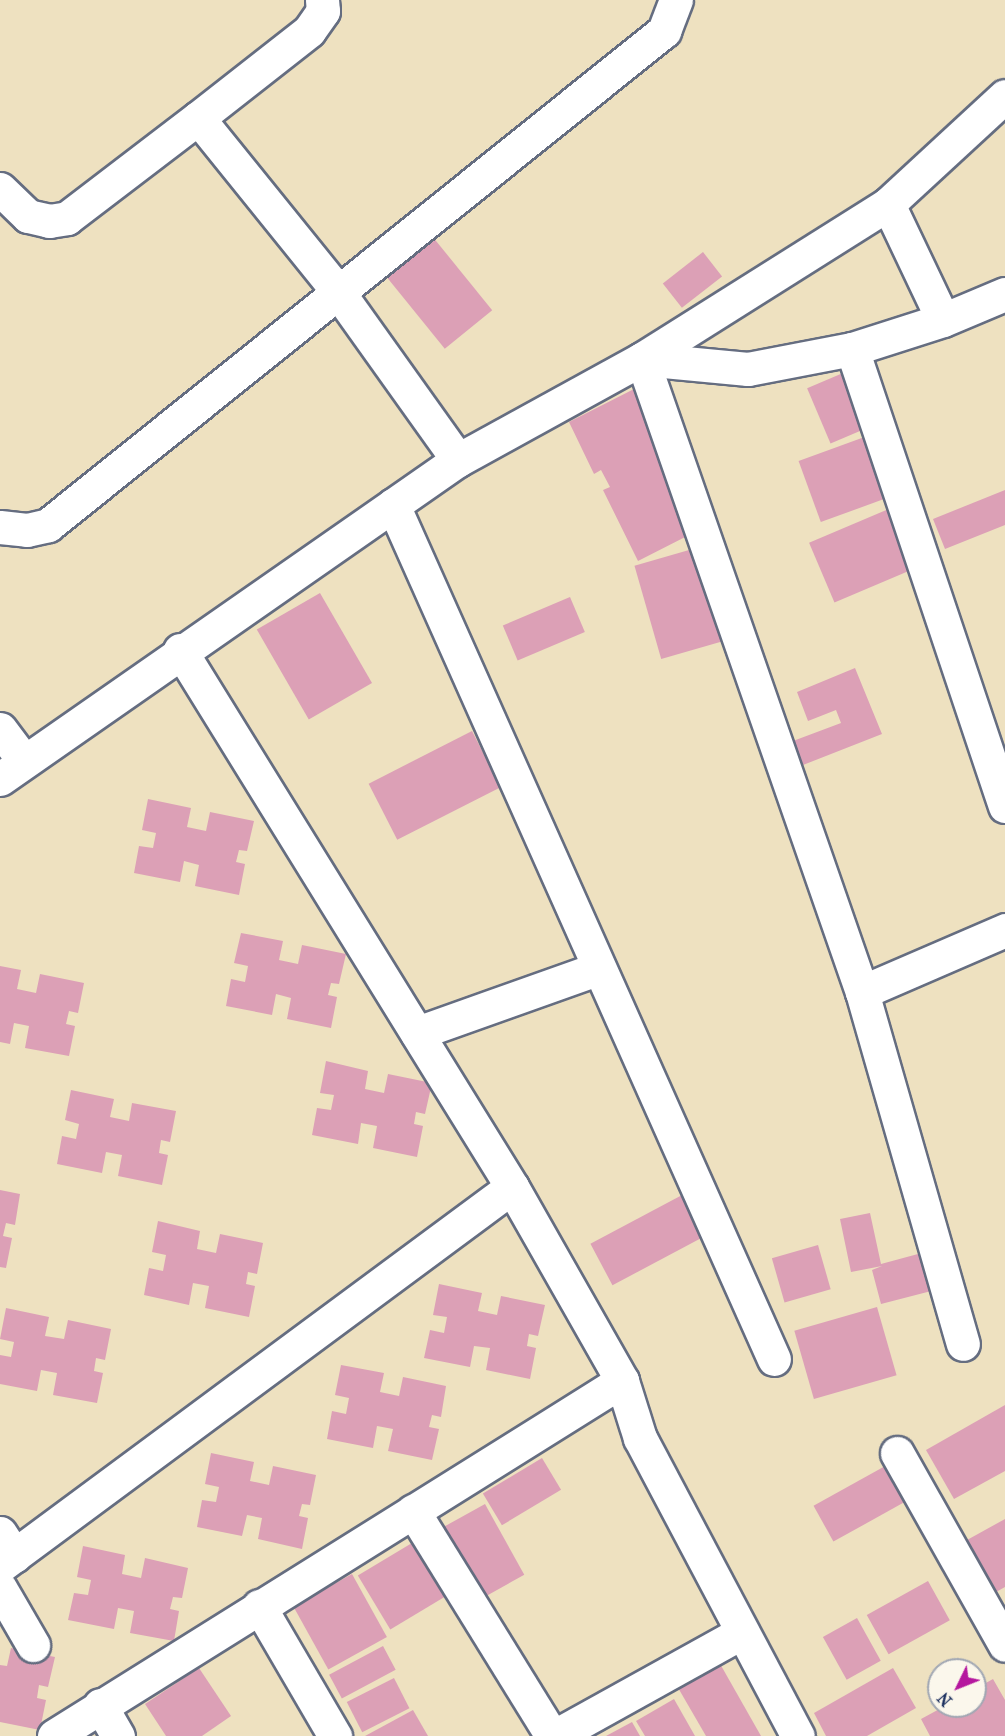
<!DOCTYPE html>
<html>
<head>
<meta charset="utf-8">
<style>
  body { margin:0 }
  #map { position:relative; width:1005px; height:1736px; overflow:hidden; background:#eee1c0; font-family:"IM FELL French Canon",serif }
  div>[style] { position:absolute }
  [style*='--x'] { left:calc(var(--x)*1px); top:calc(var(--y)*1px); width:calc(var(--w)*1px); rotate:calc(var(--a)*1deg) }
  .building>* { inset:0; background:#dca0b6; transform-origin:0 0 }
  .roads { filter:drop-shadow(2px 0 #656d80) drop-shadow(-2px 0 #656d80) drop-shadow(0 2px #656d80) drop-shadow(0 -2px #656d80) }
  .minor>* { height:33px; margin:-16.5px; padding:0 16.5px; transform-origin:16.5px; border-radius:16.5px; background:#fff }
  span { translate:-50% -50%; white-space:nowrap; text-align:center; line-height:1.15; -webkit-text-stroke:5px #fbf7ec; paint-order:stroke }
  .north { position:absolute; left:927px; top:1658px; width:60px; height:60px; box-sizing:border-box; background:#fbf7ec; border:2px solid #a1a7b3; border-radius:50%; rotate:227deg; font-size:16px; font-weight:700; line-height:24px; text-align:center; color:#1b2f5e }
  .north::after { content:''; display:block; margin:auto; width:21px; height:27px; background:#b5179e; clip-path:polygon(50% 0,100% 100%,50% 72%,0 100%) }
</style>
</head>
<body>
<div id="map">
  <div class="building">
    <div style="left:428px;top:231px;width:102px;height:61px;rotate:51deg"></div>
    <div style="left:703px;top:252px;width:31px;height:51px;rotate:52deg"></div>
    <div style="left:843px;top:373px;width:60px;height:39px;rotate:67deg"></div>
    <div style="clip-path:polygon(636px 388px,671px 457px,659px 463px,693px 533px,638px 561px,603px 490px,610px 487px,601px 470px,594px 474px,569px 422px)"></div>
    <div style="left:870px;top:435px;width:65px;height:76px;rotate:70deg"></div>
    <div style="clip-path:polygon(1005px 490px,1005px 525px,945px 549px,933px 519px)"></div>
    <div style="left:891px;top:508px;width:65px;height:89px;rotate:67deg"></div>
    <div style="left:696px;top:548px;width:97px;height:64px;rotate:74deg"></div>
    <div style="left:320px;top:593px;width:104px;height:73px;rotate:60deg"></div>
    <div style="left:570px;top:597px;width:38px;height:73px;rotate:67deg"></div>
    <div style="clip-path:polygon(855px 668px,882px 734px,803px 765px,793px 741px,841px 723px,836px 710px,808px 721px,797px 692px)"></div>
    <div style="left:472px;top:731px;width:63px;height:116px;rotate:63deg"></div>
    <div style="clip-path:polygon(148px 799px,191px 808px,187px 827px,206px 831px,210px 812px,254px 821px,247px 851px,239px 850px,236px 862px,245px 864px,239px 895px,195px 886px,199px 865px,184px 861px,180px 882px,134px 873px,139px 846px,153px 848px,156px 833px,142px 830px)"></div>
    <div style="clip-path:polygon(241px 933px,283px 941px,279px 960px,298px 964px,302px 945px,346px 954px,339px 984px,331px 983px,328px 995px,337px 997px,331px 1028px,287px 1019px,291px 998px,276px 994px,272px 1015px,226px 1006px,231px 979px,245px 982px,248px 966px,234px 963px)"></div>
    <div style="clip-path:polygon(0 966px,21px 970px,17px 989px,36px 993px,40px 974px,84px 983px,78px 1013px,69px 1011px,66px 1024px,75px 1026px,69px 1056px,25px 1048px,29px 1026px,14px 1023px,10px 1044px,0 1042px)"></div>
    <div style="clip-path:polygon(326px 1061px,368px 1071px,365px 1089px,384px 1093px,388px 1074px,432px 1083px,425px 1114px,416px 1112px,414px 1124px,423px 1126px,417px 1157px,373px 1148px,377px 1126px,361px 1123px,358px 1144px,312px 1135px,317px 1108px,331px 1110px,334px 1095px,320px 1093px)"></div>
    <div style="clip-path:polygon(71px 1090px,114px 1099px,110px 1117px,129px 1121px,132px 1103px,176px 1111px,170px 1142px,161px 1140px,159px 1153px,168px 1155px,162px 1185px,118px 1176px,122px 1155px,106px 1152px,102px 1173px,57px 1164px,62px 1136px,76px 1139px,79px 1124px,65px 1120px)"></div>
    <div style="clip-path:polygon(0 1190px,20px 1194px,15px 1225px,6px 1223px,3px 1236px,12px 1238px,6px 1268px,0 1267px)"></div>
    <div style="left:684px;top:1194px;width:47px;height:106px;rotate:62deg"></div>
    <div style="clip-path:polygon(870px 1213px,881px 1264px,929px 1251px,939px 1289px,881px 1304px,872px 1270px,882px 1266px,851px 1272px,840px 1219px)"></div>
    <div style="clip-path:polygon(158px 1221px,200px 1231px,197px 1249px,216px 1253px,220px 1234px,263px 1243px,257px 1274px,248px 1272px,246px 1284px,255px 1286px,249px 1317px,205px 1308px,209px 1286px,193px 1283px,189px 1305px,144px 1295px,149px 1268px,163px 1271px,166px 1255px,152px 1252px)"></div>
    <div style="left:818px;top:1245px;width:46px;height:48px;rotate:74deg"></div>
    <div style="clip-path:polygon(439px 1284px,482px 1293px,478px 1311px,497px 1315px,501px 1296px,545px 1305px,538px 1336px,529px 1334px,527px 1346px,536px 1348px,530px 1379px,486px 1370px,490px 1348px,474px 1346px,470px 1367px,424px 1358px,430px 1330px,444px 1333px,447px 1317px,433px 1315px)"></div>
    <div style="left:877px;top:1307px;width:71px;height:86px;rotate:74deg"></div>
    <div style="clip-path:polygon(6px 1308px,49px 1317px,45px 1336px,64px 1339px,68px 1320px,111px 1329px,105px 1360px,96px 1358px,94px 1371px,103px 1373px,97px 1403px,53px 1395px,57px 1373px,41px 1370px,37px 1391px,0 1384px,0 1355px,11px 1357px,14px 1342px,0 1339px)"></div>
    <div style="clip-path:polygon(341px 1365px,384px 1373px,380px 1392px,399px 1396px,403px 1377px,446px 1386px,441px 1417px,432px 1415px,429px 1427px,439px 1429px,432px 1460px,388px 1451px,393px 1429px,377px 1426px,373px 1448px,327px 1439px,332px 1411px,346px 1414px,349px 1398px,335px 1395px)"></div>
    <div style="clip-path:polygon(1005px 1405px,1005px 1471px,954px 1499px,926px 1450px)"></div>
    <div style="clip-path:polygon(211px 1453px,254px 1462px,250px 1481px,269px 1485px,273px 1466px,316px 1475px,310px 1505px,302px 1504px,299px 1516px,308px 1518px,302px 1549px,258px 1539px,262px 1518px,247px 1515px,242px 1536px,197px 1527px,202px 1500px,216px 1502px,219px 1487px,205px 1484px)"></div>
    <div style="left:542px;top:1458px;width:37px;height:69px;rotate:59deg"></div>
    <div style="left:887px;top:1465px;width:41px;height:84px;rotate:61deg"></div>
    <div style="left:485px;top:1504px;width:81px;height:46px;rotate:61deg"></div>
    <div style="clip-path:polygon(1005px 1519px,1005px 1587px,996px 1592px,967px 1540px)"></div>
    <div style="left:417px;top:1540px;width:63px;height:69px;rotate:59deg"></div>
    <div style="clip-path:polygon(83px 1546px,125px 1555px,122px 1574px,141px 1578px,145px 1558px,188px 1568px,182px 1598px,173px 1597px,170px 1609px,179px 1611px,174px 1641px,130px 1633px,134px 1611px,118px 1608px,114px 1629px,68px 1620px,74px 1593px,88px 1595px,91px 1580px,77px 1577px)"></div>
    <div style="left:352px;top:1574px;width:72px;height:67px;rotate:61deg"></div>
    <div style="left:928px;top:1581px;width:45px;height:70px;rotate:61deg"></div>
    <div style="left:857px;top:1618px;width:49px;height:39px;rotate:61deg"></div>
    <div style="left:383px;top:1646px;width:27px;height:61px;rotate:62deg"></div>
    <div style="clip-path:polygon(11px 1648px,55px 1657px,48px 1687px,39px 1685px,37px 1698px,46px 1700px,40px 1730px,0 1722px,0 1665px,7px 1666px)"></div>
    <div style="clip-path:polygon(719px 1662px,761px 1736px,706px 1736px,677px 1686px)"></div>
    <div style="clip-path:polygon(199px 1668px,231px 1716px,202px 1736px,166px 1736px,145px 1704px)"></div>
    <div style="clip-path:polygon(893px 1668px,916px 1708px,867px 1736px,826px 1736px,814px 1713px)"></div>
    <div style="left:394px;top:1678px;width:34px;height:53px;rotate:63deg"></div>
    <div style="clip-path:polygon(993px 1679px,1005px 1700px,1005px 1736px,930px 1736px,921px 1719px,945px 1706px,975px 1706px,975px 1689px)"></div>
    <div style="clip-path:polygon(674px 1699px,695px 1736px,645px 1736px,636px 1721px)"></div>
    <div style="clip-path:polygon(413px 1710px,428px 1736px,365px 1736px)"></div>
    <div style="clip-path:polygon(632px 1722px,640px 1736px,606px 1736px)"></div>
  </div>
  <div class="roads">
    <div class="minor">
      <div style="--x:322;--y:0;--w:11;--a:85"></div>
      <div style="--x:323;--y:11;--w:24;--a:125"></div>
      <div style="--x:309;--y:31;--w:141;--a:141.9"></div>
      <div style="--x:198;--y:118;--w:220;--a:51.1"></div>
      <div style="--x:336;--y:289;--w:210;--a:54.5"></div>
      <div style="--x:0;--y:189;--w:39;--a:44"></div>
      <div style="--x:28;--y:216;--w:22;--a:13"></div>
      <div style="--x:49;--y:221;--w:18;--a:-9"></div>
      <div style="--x:67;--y:218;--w:165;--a:-37.4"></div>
      <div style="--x:888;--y:204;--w:128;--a:64.6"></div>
      <div style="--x:943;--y:320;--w:67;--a:-22.8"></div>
      <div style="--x:943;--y:320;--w:96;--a:162.3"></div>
      <div style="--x:852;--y:349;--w:106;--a:169.1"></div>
      <div style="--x:748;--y:369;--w:106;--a:-174.6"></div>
      <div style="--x:642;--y:359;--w:670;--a:70.84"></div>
      <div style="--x:862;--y:992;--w:366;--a:74"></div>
      <div style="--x:852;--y:349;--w:482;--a:71.5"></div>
      <div style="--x:393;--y:505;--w:935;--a:65.96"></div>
      <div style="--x:0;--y:527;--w:27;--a:6"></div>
      <div style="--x:27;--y:530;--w:22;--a:-13"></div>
      <div style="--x:48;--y:525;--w:790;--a:-38.73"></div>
      <div style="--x:664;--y:31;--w:33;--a:-69"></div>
      <div style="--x:180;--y:650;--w:631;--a:58.27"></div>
      <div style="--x:512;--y:1187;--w:223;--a:60.4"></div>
      <div style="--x:622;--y:1381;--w:60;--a:72.5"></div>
      <div style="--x:640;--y:1438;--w:337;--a:62.1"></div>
      <div style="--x:0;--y:729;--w:38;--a:53"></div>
      <div style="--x:0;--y:779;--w:558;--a:-34.86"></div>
      <div style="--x:458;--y:460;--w:210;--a:-28.8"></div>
      <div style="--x:642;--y:359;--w:291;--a:-32.2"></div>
      <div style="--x:888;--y:204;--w:159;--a:-42.7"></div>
      <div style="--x:862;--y:992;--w:156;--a:-23.4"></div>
      <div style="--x:417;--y:1033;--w:191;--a:-19.6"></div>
      <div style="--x:897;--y:1453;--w:220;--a:60.6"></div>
      <div style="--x:413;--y:1511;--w:264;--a:58.3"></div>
      <div style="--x:0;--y:1533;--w:27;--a:57"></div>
      <div style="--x:0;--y:1566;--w:637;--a:-36.51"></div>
      <div style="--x:0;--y:1588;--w:66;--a:59.9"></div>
      <div style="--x:259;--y:1606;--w:151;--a:59.7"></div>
      <div style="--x:100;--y:1705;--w:36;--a:60"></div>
      <div style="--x:54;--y:1736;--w:670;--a:-32.01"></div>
      <div style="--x:555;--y:1736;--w:210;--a:-29"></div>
    </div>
  </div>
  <div class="north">N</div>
</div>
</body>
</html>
